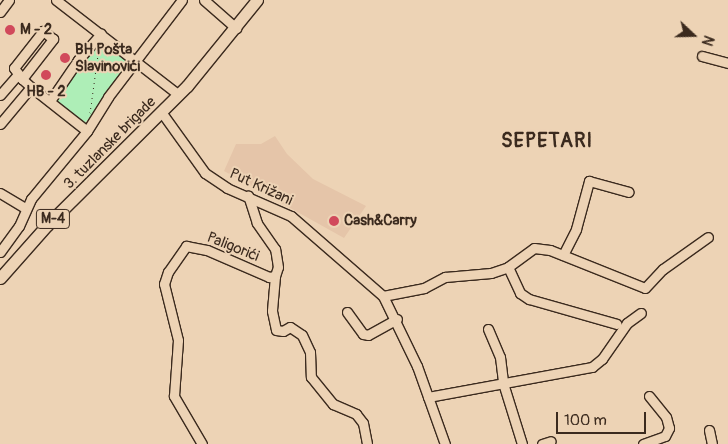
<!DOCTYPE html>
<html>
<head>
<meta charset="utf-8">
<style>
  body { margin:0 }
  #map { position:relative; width:728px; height:444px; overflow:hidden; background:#edd3b5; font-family:Pangolin,sans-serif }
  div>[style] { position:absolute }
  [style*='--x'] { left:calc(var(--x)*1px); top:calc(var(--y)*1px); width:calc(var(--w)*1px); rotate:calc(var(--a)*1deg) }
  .built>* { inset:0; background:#e5c5a9 }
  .green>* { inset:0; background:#aeeeb7; transform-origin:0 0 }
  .path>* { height:1px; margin-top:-0.5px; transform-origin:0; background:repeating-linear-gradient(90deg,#3b2a1e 0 1px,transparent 0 5px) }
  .roads { filter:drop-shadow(1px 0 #3b2a1e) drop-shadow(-1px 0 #3b2a1e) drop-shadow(0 1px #3b2a1e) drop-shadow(0 -1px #3b2a1e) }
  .minor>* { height:9px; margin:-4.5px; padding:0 4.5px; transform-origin:4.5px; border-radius:4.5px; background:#edd3b5 }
  .major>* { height:11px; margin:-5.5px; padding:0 5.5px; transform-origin:5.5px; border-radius:5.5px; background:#edd3b5 }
  .dots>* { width:14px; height:14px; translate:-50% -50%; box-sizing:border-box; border:2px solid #edd3b5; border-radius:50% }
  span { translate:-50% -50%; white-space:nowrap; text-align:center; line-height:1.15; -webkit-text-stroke:4px #edd3b5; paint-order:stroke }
  .shield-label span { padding:1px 4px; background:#edd3b5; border:1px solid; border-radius:4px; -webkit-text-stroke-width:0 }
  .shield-label { font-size:14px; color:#3b2a1e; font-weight:700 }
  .poi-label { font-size:15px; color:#3b2a1e; font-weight:700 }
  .left { translate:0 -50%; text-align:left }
  .street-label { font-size:15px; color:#3b2a1e }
  .district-label { font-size:20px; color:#3b2a1e; font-weight:700; letter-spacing:1px }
  .north { position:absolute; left:668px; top:10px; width:50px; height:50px; -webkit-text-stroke:4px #edd3b5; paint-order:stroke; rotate:111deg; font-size:14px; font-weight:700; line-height:20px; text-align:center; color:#3b2a1e }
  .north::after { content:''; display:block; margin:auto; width:18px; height:22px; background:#3b2a1e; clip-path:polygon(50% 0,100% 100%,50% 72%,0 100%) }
  .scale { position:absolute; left:556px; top:412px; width:90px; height:22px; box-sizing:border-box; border:2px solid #3b2a1e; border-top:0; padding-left:6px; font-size:15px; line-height:18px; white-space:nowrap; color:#3b2a1e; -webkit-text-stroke:4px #edd3b5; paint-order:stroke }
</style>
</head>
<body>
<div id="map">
  <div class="built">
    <div style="clip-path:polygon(275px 136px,287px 154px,313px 179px,366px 206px,344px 238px,224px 171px,236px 144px,261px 144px)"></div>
  </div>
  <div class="green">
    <div style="left:101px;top:34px;width:45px;height:84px;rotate:40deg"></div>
  </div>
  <div class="path">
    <div style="--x:90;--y:113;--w:67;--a:-82.2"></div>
  </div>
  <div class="roads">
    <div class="minor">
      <div style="--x:56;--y:0;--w:155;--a:37.7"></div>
      <div style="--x:204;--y:0;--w:43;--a:41.2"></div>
      <div style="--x:0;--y:12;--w:15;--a:-53"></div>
      <div style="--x:702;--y:56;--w:27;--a:15"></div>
      <div style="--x:22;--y:79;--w:51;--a:-52.2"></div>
      <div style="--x:53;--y:39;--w:13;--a:-141"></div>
      <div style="--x:43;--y:31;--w:47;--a:128.1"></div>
      <div style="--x:14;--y:68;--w:14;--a:54"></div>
      <div style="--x:22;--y:79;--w:12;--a:42"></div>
      <div style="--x:0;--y:95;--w:28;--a:-49"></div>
      <div style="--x:50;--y:101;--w:50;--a:-55.7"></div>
      <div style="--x:78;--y:60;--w:35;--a:-49"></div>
      <div style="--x:162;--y:113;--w:74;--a:54.4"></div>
      <div style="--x:205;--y:173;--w:27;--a:34"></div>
      <div style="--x:227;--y:188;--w:70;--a:23.6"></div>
      <div style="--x:291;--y:216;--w:122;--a:41"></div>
      <div style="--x:383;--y:296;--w:78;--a:64.1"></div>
      <div style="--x:417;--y:366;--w:83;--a:70.3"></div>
      <div style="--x:0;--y:124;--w:48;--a:-50"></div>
      <div style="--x:31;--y:87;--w:71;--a:38.2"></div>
      <div style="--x:0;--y:193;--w:29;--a:31"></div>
      <div style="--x:0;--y:252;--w:32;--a:-54"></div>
      <div style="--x:19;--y:226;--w:30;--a:-66"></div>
      <div style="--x:31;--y:199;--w:88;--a:-50.5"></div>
      <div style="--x:87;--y:131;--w:40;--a:-58"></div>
      <div style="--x:108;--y:97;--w:122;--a:-52.7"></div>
      <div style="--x:563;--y:255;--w:29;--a:-63"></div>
      <div style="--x:576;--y:229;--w:50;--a:-74.8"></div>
      <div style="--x:589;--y:181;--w:41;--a:15.4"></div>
      <div style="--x:508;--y:267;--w:29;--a:65"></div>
      <div style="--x:520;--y:293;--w:11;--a:34"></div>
      <div style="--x:529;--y:299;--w:91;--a:15.9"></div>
      <div style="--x:275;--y:276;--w:35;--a:95"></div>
      <div style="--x:272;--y:311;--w:19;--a:78"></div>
      <div style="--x:276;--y:330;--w:7;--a:8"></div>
      <div style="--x:283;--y:331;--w:8;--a:-30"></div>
      <div style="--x:290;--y:327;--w:14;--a:34"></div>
      <div style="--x:302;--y:335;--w:19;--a:65"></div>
      <div style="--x:310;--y:352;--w:25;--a:88"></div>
      <div style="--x:311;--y:377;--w:35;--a:51"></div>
      <div style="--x:333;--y:404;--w:25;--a:23"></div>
      <div style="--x:356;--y:414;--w:11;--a:52"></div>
      <div style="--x:363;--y:423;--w:21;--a:79"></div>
      <div style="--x:383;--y:296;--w:42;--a:-11"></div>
      <div style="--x:424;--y:288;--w:24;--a:-28"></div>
      <div style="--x:445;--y:277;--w:46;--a:-5"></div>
      <div style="--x:491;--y:273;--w:18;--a:-19"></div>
      <div style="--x:508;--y:267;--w:32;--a:-36"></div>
      <div style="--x:534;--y:248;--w:16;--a:7"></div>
      <div style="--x:550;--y:250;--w:102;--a:21.8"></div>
      <div style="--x:645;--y:288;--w:26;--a:-47"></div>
      <div style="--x:663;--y:269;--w:55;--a:-35.4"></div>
      <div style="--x:347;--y:312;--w:27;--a:54"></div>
      <div style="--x:363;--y:334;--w:5;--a:11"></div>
      <div style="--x:368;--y:335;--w:33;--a:-29"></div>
      <div style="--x:488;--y:329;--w:30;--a:67"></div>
      <div style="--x:500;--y:357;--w:26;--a:83"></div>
      <div style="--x:503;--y:383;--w:64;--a:72.7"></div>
      <div style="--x:428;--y:397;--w:167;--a:-10.4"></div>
      <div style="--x:592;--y:367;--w:13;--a:-39"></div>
      <div style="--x:602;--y:359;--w:44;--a:-55.2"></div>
      <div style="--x:627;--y:323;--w:17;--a:-36"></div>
      <div style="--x:709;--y:430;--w:14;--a:78"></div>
      <div style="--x:202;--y:444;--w:56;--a:-120.3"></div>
      <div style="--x:174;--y:396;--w:56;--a:-85.9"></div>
      <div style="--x:178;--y:340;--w:58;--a:-104"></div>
      <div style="--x:164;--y:284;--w:13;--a:-72"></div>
      <div style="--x:168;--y:272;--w:32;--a:-55"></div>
      <div style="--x:186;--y:246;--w:21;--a:11"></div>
      <div style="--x:207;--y:250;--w:68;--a:23.5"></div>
      <div style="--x:269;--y:277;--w:6;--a:-9"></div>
      <div style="--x:275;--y:276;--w:9;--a:-72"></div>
      <div style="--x:278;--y:267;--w:18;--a:-99"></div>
      <div style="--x:275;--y:249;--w:32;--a:-125"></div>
      <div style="--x:257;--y:223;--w:29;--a:-108"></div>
      <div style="--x:542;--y:444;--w:9;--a:-18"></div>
      <div style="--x:643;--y:444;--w:23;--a:-20"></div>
      <div style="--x:665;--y:436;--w:9;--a:-63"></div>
      <div style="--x:669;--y:428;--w:11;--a:-105"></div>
      <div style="--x:666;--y:417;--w:27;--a:-129"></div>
    </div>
    <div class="major">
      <div style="--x:0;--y:278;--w:71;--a:-48.4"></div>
      <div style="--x:47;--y:225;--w:197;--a:-44.8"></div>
      <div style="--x:187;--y:86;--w:111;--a:-50.9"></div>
    </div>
  </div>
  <div class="dots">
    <div style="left:10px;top:30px;background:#d1495b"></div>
    <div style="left:65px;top:58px;background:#d1495b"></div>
    <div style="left:46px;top:75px;background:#d1495b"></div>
    <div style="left:334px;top:221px;background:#d1495b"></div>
  </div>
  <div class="shield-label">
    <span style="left:53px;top:219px">M-4</span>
  </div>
  <div class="poi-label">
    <span class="left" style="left:20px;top:30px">M - 2</span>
    <span class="left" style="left:75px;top:58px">BH Pošta<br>Slavinovići</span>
    <span style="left:46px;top:92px">HB - 2</span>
    <span class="left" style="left:344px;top:221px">Cash&amp;Carry</span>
  </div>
  <div class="street-label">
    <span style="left:110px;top:143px;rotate:-45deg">3. tuzlanske brigade</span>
    <span style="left:261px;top:187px;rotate:25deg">Put Križani</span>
    <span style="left:233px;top:247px;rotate:22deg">Paligorići</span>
  </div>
  <div class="district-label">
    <span style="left:547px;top:140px">SEPETARI</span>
  </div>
  <div class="north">N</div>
  <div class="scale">100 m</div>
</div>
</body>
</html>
